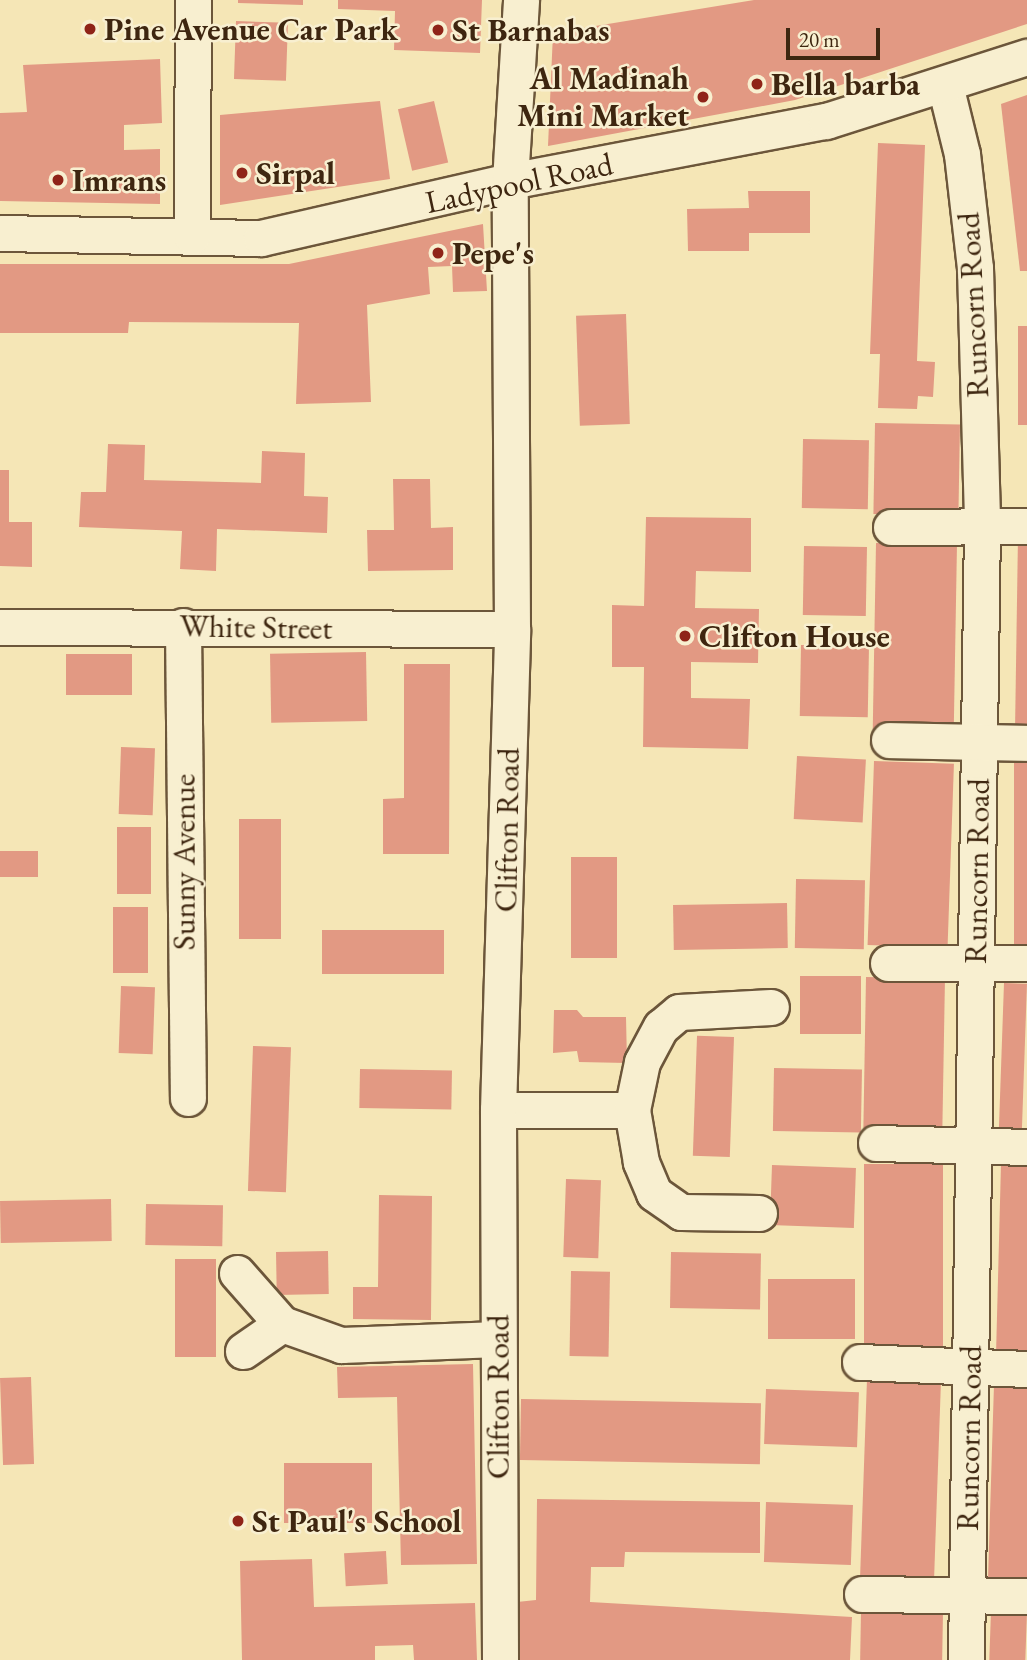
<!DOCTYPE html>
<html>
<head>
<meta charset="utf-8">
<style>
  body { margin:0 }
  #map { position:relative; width:1027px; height:1660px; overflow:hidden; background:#f5e6b6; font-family:"EB Garamond",serif }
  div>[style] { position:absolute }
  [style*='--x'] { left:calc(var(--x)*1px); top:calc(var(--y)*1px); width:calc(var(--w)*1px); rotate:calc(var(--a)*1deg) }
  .building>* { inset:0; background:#e29983; transform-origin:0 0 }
  .roads { filter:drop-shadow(2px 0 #6c563a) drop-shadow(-2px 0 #6c563a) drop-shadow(0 2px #6c563a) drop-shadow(0 -2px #6c563a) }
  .minor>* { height:35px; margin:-17.5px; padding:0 17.5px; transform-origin:17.5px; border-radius:17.5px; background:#f8efd0 }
  .dots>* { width:19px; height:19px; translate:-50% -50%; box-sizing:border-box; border:4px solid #f8efd0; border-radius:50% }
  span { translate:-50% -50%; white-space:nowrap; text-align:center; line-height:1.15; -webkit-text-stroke:5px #f8efd0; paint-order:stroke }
  .poi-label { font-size:32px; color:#3e2610; font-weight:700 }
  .left { translate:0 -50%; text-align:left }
  .right { translate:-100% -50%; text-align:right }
  .street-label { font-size:32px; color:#3e2610 }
  .scale { position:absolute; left:786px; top:28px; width:94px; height:32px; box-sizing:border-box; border:4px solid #3e2610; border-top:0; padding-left:9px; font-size:21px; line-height:24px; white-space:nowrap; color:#3e2610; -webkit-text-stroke:5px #f8efd0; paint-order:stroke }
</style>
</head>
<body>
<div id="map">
  <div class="building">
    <div style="clip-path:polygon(238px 0,303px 0,303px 5px,238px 3px)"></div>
    <div style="clip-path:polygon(338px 0,482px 0,480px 53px,394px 50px,395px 11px,338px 9px)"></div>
    <div style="clip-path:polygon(754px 0,1027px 0,1027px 24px,795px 100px,548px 146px,553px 33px)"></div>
    <div style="left:236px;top:21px;width:52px;height:58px;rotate:2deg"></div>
    <div style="clip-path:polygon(160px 59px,162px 123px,124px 125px,124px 150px,160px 149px,160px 204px,0 201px,0 113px,27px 112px,23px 65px)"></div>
    <div style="clip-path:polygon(1027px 95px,1027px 271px,1020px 271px,1001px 104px)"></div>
    <div style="clip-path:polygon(380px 101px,390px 179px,220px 205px,220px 115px)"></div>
    <div style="left:434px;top:101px;width:63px;height:37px;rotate:77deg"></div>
    <div style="clip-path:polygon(878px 143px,925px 145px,917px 361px,935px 362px,933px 397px,918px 396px,917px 409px,878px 408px,880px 354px,870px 354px)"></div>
    <div style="clip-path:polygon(748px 191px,810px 191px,810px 233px,749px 233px,749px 251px,688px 251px,687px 209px,749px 208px)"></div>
    <div style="clip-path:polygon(483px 224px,487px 291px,453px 292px,452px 266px,428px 267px,430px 294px,367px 305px,371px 402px,296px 404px,299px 323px,129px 322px,128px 333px,0 333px,0 264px,289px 264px)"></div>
    <div style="left:626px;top:314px;width:110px;height:50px;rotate:88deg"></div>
    <div style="left:1018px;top:326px;width:9px;height:99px"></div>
    <div style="left:875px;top:423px;width:85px;height:91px;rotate:1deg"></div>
    <div style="left:803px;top:439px;width:66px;height:69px;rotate:1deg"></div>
    <div style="clip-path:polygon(108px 444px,145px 445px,144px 480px,261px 483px,262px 451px,305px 453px,304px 496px,328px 497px,327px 533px,217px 529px,216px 571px,180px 569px,182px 531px,79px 527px,81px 492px,106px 492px)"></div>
    <div style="clip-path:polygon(0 470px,9px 470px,9px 522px,32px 522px,32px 567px,0 566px)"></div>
    <div style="clip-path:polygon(393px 479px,430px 479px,431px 528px,453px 527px,453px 570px,368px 571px,367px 530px,394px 530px)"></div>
    <div style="clip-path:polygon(646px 517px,751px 518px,751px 572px,696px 571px,695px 608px,759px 609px,758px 663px,691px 662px,691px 698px,750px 699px,748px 749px,643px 747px,644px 667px,612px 667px,612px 605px,644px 606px)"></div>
    <div style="clip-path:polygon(1018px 535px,1027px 535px,1027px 731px,1015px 731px)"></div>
    <div style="left:876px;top:543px;width:81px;height:187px;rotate:1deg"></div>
    <div style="left:804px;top:546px;width:63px;height:69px;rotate:1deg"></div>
    <div style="left:801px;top:645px;width:68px;height:71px;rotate:1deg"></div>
    <div style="left:366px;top:652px;width:69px;height:96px;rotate:89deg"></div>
    <div style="left:66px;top:654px;width:66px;height:41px"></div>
    <div style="clip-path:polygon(404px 664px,450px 664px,449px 854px,383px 854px,383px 799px,404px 798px)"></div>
    <div style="left:121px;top:747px;width:34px;height:67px;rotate:2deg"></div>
    <div style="left:1014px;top:755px;width:13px;height:198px"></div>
    <div style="left:797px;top:756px;width:69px;height:63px;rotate:3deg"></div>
    <div style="left:874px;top:761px;width:80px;height:184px;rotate:2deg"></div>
    <div style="left:239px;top:819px;width:42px;height:120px"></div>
    <div style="left:117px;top:827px;width:34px;height:67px"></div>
    <div style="left:38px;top:851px;width:26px;height:38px;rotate:90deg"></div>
    <div style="left:571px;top:857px;width:46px;height:101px"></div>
    <div style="left:796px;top:879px;width:69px;height:69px;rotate:1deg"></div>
    <div style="left:787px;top:903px;width:45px;height:114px;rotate:89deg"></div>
    <div style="left:113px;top:907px;width:35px;height:66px"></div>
    <div style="left:322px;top:930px;width:122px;height:44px"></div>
    <div style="left:800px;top:976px;width:61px;height:58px"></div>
    <div style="left:866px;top:977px;width:79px;height:158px;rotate:1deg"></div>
    <div style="left:1004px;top:983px;width:23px;height:150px;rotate:2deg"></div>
    <div style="left:121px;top:986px;width:34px;height:67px;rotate:2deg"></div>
    <div style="clip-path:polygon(554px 1010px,577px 1010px,583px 1017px,626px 1017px,627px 1063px,579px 1062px,577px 1051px,553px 1053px)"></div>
    <div style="left:734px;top:1037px;width:120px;height:37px;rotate:92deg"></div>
    <div style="left:253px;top:1046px;width:38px;height:145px;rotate:2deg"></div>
    <div style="left:774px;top:1068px;width:88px;height:63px;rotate:1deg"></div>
    <div style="left:360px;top:1069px;width:92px;height:39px;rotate:1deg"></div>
    <div style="left:864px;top:1164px;width:79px;height:189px"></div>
    <div style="clip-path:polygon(1001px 1164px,1027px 1165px,1027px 1356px,996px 1355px)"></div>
    <div style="left:772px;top:1165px;width:84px;height:60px;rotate:2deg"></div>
    <div style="left:566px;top:1179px;width:35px;height:78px;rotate:2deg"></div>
    <div style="clip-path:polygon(379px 1195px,432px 1196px,431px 1320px,353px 1319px,353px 1287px,378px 1287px)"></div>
    <div style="left:111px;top:1199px;width:42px;height:111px;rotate:89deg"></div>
    <div style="left:146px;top:1204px;width:77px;height:41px;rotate:1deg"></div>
    <div style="left:328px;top:1251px;width:43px;height:52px;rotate:89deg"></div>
    <div style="left:671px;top:1252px;width:90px;height:56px;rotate:1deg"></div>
    <div style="left:175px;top:1259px;width:41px;height:98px"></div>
    <div style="left:571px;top:1271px;width:39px;height:85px;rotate:1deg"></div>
    <div style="left:855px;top:1279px;width:60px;height:87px;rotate:90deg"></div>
    <div style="clip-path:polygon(473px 1364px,477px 1564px,401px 1565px,397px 1397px,338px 1398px,337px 1367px)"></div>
    <div style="left:31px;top:1377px;width:87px;height:31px;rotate:88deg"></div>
    <div style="left:867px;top:1379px;width:74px;height:197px;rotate:2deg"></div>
    <div style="clip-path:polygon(994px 1384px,1027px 1385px,1027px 1580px,988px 1579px)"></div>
    <div style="left:766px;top:1389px;width:93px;height:55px;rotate:2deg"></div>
    <div style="left:521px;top:1399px;width:240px;height:61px;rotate:1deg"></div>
    <div style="left:372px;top:1463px;width:60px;height:88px;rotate:90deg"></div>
    <div style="clip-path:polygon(537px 1499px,760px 1502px,760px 1553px,625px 1552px,624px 1567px,591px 1567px,590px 1602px,852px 1617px,850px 1660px,520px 1660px,517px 1602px,536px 1600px)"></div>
    <div style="left:766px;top:1502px;width:87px;height:60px;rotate:2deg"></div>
    <div style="left:386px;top:1551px;width:33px;height:42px;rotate:87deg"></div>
    <div style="clip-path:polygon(312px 1559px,314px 1607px,475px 1603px,477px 1660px,414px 1660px,413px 1645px,375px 1646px,375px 1660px,242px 1660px,240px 1561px)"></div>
    <div style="left:861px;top:1611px;width:82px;height:49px;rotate:1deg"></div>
    <div style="left:991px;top:1611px;width:36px;height:49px;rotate:2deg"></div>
  </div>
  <div class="roads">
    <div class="minor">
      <div style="--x:945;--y:85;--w:71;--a:76.2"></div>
      <div style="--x:962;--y:154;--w:115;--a:83.5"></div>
      <div style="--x:975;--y:268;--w:258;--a:88.4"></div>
      <div style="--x:982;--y:526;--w:1134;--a:90.81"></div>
      <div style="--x:0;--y:233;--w:261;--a:1.1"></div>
      <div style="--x:261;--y:238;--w:255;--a:-12.9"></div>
      <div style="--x:510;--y:181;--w:322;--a:-10.8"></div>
      <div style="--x:826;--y:121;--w:211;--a:-17.7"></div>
      <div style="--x:192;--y:236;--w:236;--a:-89.8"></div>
      <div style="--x:891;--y:527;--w:136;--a:-0.4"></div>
      <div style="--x:183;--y:626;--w:472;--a:89.4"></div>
      <div style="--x:0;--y:627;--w:512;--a:0.22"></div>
      <div style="--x:889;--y:740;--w:138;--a:1.2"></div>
      <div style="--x:888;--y:963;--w:139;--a:0"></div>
      <div style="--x:498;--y:1110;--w:134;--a:0"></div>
      <div style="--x:876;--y:1143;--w:151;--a:1.5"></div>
      <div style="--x:759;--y:1213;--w:78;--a:-179.3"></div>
      <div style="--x:681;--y:1212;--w:33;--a:-145"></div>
      <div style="--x:654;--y:1193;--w:34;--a:-113"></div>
      <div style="--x:641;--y:1162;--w:53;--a:-99.8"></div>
      <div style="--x:632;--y:1110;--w:49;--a:-78.2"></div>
      <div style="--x:642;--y:1062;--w:40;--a:-62"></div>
      <div style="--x:661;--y:1027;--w:23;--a:-40"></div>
      <div style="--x:679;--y:1012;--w:92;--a:-3.1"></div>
      <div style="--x:237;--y:1273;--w:68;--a:48.6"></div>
      <div style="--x:282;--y:1324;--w:63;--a:19.6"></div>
      <div style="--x:341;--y:1345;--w:157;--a:-2.2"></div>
      <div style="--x:243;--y:1351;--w:47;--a:-34.7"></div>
      <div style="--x:860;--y:1362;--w:167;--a:2.4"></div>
      <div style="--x:862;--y:1594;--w:165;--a:0.7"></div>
      <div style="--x:500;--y:1660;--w:550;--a:-90.21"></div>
      <div style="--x:498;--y:1110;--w:481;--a:-88.3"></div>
      <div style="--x:512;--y:629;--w:448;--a:-90.3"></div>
      <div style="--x:510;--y:181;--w:181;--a:-86.5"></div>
    </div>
  </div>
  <div class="dots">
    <div style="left:90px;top:29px;background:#8f2418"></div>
    <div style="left:438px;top:30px;background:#8f2418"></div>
    <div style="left:757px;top:84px;background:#8f2418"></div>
    <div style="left:703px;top:97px;background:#8f2418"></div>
    <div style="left:242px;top:173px;background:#8f2418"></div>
    <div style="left:58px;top:180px;background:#8f2418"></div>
    <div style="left:438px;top:253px;background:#8f2418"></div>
    <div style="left:685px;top:636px;background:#8f2418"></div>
    <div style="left:238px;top:1521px;background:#8f2418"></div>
  </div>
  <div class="poi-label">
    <span class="left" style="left:104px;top:29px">Pine Avenue Car Park</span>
    <span class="left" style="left:452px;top:30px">St Barnabas</span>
    <span class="right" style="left:689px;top:97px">Al Madinah<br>Mini Market</span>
    <span class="left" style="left:771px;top:84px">Bella barba</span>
    <span class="left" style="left:256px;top:173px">Sirpal</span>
    <span class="left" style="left:72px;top:180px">Imrans</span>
    <span class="left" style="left:452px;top:253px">Pepe's</span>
    <span class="left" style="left:699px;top:636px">Clifton House</span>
    <span class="left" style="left:252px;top:1521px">St Paul's School</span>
  </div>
  <div class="street-label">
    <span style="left:519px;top:183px;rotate:-12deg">Ladypool Road</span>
    <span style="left:973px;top:305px;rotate:-93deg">Runcorn Road</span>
    <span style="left:256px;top:627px;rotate:1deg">White Street</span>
    <span style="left:507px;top:830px;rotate:-89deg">Clifton Road</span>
    <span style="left:184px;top:862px;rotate:-90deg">Sunny Avenue</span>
    <span style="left:977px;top:871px;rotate:-89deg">Runcorn Road</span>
    <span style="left:498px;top:1397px;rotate:-90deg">Clifton Road</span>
    <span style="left:969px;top:1438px;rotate:-89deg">Runcorn Road</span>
  </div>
  <div class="scale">20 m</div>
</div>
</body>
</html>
